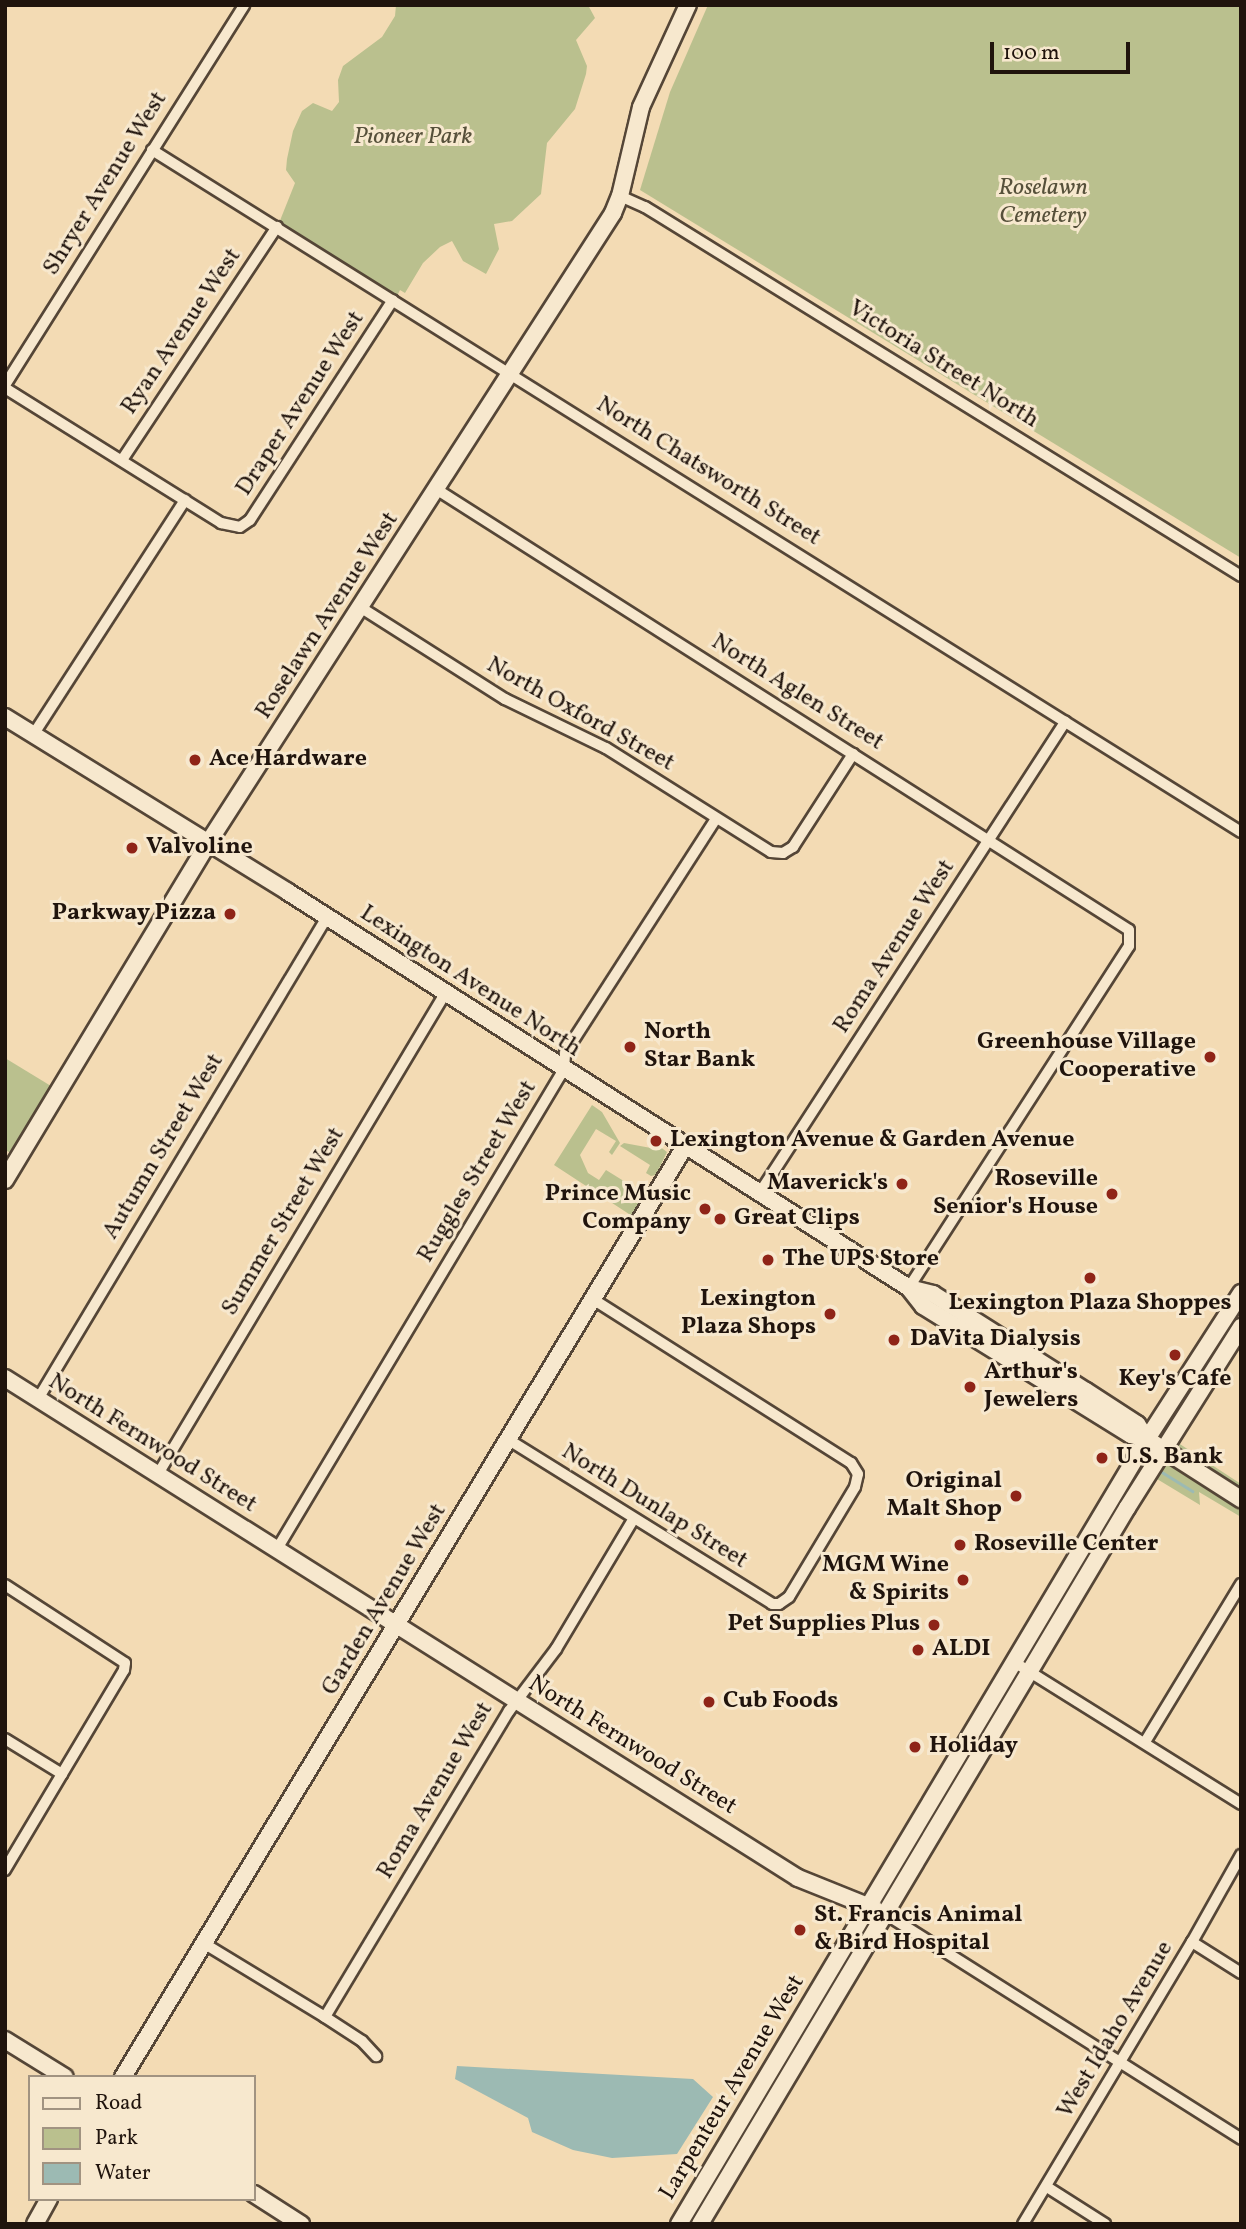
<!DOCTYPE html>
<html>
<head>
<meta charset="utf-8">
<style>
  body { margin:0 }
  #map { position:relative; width:1246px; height:2229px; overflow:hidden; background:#f3dbb4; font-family:Vollkorn,serif }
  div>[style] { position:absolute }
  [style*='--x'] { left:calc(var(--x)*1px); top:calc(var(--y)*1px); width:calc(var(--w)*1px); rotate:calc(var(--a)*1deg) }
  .green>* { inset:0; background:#bac08e }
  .water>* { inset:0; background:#9cbab3 }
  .stream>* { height:2.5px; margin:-1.25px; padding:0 1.25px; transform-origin:1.25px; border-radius:1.25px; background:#9cbab3 }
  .roads { filter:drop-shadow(2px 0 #554637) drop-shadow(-2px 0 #554637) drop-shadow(0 2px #554637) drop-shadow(0 -2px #554637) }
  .street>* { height:10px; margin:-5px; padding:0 5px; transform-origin:5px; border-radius:5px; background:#f7e8ce }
  .secondary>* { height:16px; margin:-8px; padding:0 8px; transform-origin:8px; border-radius:8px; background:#f7e8ce }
  .dots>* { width:19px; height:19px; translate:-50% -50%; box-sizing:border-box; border:4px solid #f7e8ce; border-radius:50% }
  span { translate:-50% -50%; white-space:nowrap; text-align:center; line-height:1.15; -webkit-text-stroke:6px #f7e8ce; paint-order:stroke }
  .park-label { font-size:24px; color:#56503a; font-style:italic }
  .street-label { font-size:24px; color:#20140d }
  .poi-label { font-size:24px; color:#20140d; font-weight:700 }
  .left { translate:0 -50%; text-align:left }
  .right { translate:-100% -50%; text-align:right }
  .frame { position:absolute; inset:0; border:7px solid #20140d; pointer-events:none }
  .legend { position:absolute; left:28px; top:2075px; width:228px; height:126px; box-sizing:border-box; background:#f7e8ce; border:2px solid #a19381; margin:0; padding:9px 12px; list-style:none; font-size:21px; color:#20140d }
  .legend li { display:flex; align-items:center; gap:14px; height:35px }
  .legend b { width:35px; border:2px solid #a19381 }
  .scale { position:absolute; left:990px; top:42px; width:140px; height:32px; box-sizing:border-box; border:4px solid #20140d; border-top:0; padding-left:9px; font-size:21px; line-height:24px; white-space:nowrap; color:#20140d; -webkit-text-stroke:5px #f7e8ce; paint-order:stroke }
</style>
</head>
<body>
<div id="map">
  <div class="green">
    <div style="clip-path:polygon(396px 5px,588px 5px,595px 18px,576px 40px,587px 66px,586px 74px,575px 109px,547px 143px,541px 194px,512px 221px,494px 224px,499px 249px,486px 274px,463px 261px,452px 241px,440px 247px,423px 263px,405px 293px,400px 290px,397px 296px,279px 223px,295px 183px,286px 170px,287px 159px,293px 131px,302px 111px,313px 103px,332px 111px,339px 102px,338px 80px,343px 66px,382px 37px,395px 16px)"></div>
    <div style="clip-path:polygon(708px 5px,1241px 5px,1241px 558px,640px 190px,670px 92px)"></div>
    <div style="clip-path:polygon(5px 1058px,51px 1086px,11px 1153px,5px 1150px)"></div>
    <div style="clip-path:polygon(592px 1105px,602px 1112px,620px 1143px,612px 1155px,609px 1152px,616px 1141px,596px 1129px,580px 1155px,588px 1173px,599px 1180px,606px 1170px,635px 1188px,639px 1183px,648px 1189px,632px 1216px,554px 1165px)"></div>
    <div style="clip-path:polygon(624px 1143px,651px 1148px,659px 1146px,667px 1152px,656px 1175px,651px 1176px,646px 1173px,650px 1165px,620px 1146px)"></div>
    <div style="clip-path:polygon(1163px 1433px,1241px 1484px,1241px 1517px,1199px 1492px,1200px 1505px,1157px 1479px,1161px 1468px,1146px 1458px)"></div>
  </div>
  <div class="water">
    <div style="clip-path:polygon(457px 2066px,693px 2079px,713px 2097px,677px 2154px,612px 2158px,573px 2150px,532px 2132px,528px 2118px,455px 2079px)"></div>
  </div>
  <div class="stream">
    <div style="--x:1162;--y:1472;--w:36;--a:32"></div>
  </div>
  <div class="roads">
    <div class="street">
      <div style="--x:152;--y:150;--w:1285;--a:32.06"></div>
      <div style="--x:620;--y:196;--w:27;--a:24"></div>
      <div style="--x:645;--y:207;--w:701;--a:31.76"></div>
      <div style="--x:5;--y:385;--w:449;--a:-57.8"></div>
      <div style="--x:5;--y:388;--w:255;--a:32"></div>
      <div style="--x:221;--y:523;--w:19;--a:12"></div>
      <div style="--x:240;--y:527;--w:12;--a:-35"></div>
      <div style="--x:250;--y:520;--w:262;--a:-57"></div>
      <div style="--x:122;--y:460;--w:280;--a:-56.4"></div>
      <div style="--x:436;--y:489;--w:821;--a:32.47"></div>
      <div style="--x:1129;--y:930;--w:16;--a:90"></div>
      <div style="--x:1129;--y:946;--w:407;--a:122.8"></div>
      <div style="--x:360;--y:607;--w:172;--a:32.4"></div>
      <div style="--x:505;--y:699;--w:112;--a:25.9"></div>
      <div style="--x:606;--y:748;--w:195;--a:32.2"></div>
      <div style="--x:771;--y:852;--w:12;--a:5"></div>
      <div style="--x:783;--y:853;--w:12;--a:-31"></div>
      <div style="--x:793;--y:847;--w:111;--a:-57.2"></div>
      <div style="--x:33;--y:735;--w:280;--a:-57.1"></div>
      <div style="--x:759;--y:1194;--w:563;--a:-57.04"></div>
      <div style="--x:38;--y:1399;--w:562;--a:-59.05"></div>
      <div style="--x:509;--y:1440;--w:310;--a:31.9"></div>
      <div style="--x:772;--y:1604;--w:7;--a:0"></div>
      <div style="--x:779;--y:1604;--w:12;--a:-35"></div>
      <div style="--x:789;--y:1597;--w:128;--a:-59"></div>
      <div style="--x:855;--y:1487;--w:13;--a:-77"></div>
      <div style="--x:858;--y:1474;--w:13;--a:-122"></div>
      <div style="--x:851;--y:1463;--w:306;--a:-147.6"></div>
      <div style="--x:158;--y:1474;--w:561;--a:-59.14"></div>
      <div style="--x:277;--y:1549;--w:559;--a:-59.12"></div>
      <div style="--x:564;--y:1069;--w:16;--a:-86"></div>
      <div style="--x:565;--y:1053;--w:278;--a:-57.2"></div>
      <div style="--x:5;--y:1585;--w:143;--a:33"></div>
      <div style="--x:125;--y:1663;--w:7;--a:98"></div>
      <div style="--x:124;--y:1670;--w:233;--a:120.8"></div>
      <div style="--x:1014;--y:1662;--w:268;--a:32"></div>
      <div style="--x:5;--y:1739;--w:67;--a:31.6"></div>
      <div style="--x:1145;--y:1742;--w:185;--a:-58.7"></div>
      <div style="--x:884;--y:1913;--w:423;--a:32.3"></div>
      <div style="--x:1192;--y:1942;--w:58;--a:32.3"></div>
      <div style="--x:205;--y:1944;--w:140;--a:31.3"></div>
      <div style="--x:325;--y:2017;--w:44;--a:33"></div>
      <div style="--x:362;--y:2041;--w:21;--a:47"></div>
      <div style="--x:325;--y:2017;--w:357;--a:-59"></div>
      <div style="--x:509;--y:1711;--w:78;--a:-52.8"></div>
      <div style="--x:556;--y:1649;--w:150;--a:-59.2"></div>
      <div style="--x:1047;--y:2187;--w:69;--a:32.5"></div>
      <div style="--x:1023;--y:2224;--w:329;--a:-59.1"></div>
      <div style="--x:1192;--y:1942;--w:100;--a:-60.6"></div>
    </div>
    <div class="secondary">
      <div style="--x:5;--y:717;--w:333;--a:31.7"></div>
      <div style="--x:288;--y:892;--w:737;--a:32.52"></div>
      <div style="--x:909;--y:1288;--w:25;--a:14"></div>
      <div style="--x:933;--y:1294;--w:181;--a:32.4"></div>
      <div style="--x:1086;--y:1391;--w:61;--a:32.9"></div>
      <div style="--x:1137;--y:1424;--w:18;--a:56"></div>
      <div style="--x:5;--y:1180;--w:393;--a:-58.9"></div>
      <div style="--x:208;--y:843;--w:749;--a:-57.26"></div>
      <div style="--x:613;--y:213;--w:18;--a:-68"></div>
      <div style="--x:620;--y:196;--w:91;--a:-76.7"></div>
      <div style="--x:641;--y:107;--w:112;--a:-65.3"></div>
      <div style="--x:909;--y:1288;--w:23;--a:52"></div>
      <div style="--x:923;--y:1306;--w:245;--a:31.8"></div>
      <div style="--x:1131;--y:1435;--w:16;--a:14"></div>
      <div style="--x:1147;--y:1439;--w:112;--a:32.6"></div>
      <div style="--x:5;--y:1378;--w:937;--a:32.23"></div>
      <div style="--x:798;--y:1878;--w:83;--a:21.9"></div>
      <div style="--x:5;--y:2040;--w:70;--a:31.7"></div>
      <div style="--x:123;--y:2077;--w:1087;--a:-58.88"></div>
      <div style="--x:254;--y:2194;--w:56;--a:32.6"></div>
      <div style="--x:35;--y:2224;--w:29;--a:-61"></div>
      <div style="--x:679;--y:2224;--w:914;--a:-59.2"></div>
      <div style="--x:1147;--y:1439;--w:174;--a:-57.2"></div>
      <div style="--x:700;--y:2224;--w:834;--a:-59.19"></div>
      <div style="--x:1127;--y:1508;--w:214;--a:-57.8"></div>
    </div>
  </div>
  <div class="dots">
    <div style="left:195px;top:760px;background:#8f2418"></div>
    <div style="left:132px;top:848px;background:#8f2418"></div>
    <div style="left:230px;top:914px;background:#8f2418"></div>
    <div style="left:630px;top:1047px;background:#8f2418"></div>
    <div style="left:1210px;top:1057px;background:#8f2418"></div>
    <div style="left:656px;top:1141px;background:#8f2418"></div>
    <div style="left:902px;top:1184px;background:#8f2418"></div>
    <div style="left:1112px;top:1194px;background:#8f2418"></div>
    <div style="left:705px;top:1209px;background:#8f2418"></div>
    <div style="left:720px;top:1219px;background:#8f2418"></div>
    <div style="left:768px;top:1260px;background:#8f2418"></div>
    <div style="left:1090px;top:1278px;background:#8f2418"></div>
    <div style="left:830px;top:1314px;background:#8f2418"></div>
    <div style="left:894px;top:1340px;background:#8f2418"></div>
    <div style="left:1175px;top:1355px;background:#8f2418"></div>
    <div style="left:970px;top:1387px;background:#8f2418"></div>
    <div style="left:1102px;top:1458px;background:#8f2418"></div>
    <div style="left:1016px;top:1496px;background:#8f2418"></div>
    <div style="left:960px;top:1545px;background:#8f2418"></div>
    <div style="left:963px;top:1580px;background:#8f2418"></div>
    <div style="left:934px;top:1625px;background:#8f2418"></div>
    <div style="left:918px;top:1650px;background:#8f2418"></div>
    <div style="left:709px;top:1702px;background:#8f2418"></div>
    <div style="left:915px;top:1747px;background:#8f2418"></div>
    <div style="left:800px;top:1930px;background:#8f2418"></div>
  </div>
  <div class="park-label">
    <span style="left:413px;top:138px">Pioneer Park</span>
    <span style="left:1043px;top:203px">Roselawn<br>Cemetery</span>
  </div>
  <div class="street-label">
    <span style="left:106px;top:184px;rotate:-58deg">Shryer Avenue West</span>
    <span style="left:182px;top:332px;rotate:-56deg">Ryan Avenue West</span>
    <span style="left:943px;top:365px;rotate:32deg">Victoria Street North</span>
    <span style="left:301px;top:404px;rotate:-57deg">Draper Avenue West</span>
    <span style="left:708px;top:472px;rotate:32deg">North Chatsworth Street</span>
    <span style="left:328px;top:616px;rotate:-57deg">Roselawn Avenue West</span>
    <span style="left:797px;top:693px;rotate:32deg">North Aglen Street</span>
    <span style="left:580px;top:715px;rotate:29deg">North Oxford Street</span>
    <span style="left:895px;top:947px;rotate:-57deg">Roma Avenue West</span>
    <span style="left:470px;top:982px;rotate:33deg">Lexington Avenue North</span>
    <span style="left:164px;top:1147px;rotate:-59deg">Autumn Street West</span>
    <span style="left:478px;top:1172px;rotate:-59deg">Ruggles Street West</span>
    <span style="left:284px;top:1222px;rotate:-59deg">Summer Street West</span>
    <span style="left:152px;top:1444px;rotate:32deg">North Fernwood Street</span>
    <span style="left:654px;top:1507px;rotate:32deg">North Dunlap Street</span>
    <span style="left:385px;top:1600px;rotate:-59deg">Garden Avenue West</span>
    <span style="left:632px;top:1746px;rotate:32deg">North Fernwood Street</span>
    <span style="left:436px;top:1791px;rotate:-59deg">Roma Avenue West</span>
    <span style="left:1116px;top:2030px;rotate:-59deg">West Idaho Avenue</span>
    <span style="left:733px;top:2088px;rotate:-59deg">Larpenteur Avenue West</span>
  </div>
  <div class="poi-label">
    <span class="left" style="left:209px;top:760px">Ace Hardware</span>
    <span class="left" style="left:146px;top:848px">Valvoline</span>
    <span class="right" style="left:216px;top:914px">Parkway Pizza</span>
    <span class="left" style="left:644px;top:1047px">North<br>Star Bank</span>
    <span class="right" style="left:1196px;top:1057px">Greenhouse Village<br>Cooperative</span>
    <span class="left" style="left:670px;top:1141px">Lexington Avenue &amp; Garden Avenue</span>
    <span class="right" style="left:1098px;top:1194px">Roseville<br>Senior's House</span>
    <span class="right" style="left:888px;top:1184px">Maverick's</span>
    <span class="right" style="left:691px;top:1209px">Prince Music<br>Company</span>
    <span class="left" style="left:734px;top:1219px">Great Clips</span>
    <span class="left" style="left:782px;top:1260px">The UPS Store</span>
    <span class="right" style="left:816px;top:1314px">Lexington<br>Plaza Shops</span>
    <span style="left:1090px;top:1304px">Lexington Plaza Shoppes</span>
    <span class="left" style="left:910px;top:1340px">DaVita Dialysis</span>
    <span class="left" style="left:984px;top:1387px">Arthur's<br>Jewelers</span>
    <span style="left:1175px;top:1380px">Key's Cafe</span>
    <span class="left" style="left:1116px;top:1458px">U.S. Bank</span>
    <span class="right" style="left:1002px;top:1496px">Original<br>Malt Shop</span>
    <span class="left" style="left:974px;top:1545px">Roseville Center</span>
    <span class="right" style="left:949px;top:1580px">MGM Wine<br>&amp; Spirits</span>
    <span class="right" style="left:920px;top:1625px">Pet Supplies Plus</span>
    <span class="left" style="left:932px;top:1650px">ALDI</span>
    <span class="left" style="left:723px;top:1702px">Cub Foods</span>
    <span class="left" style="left:929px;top:1747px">Holiday</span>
    <span class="left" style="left:814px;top:1930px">St. Francis Animal<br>&amp; Bird Hospital</span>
  </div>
  <div class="frame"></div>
  <ul class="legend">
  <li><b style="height:9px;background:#f7e8ce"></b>Road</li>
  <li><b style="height:19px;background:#bac08e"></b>Park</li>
  <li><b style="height:19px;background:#9cbab3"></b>Water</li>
  </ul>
  <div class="scale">100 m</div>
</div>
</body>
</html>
